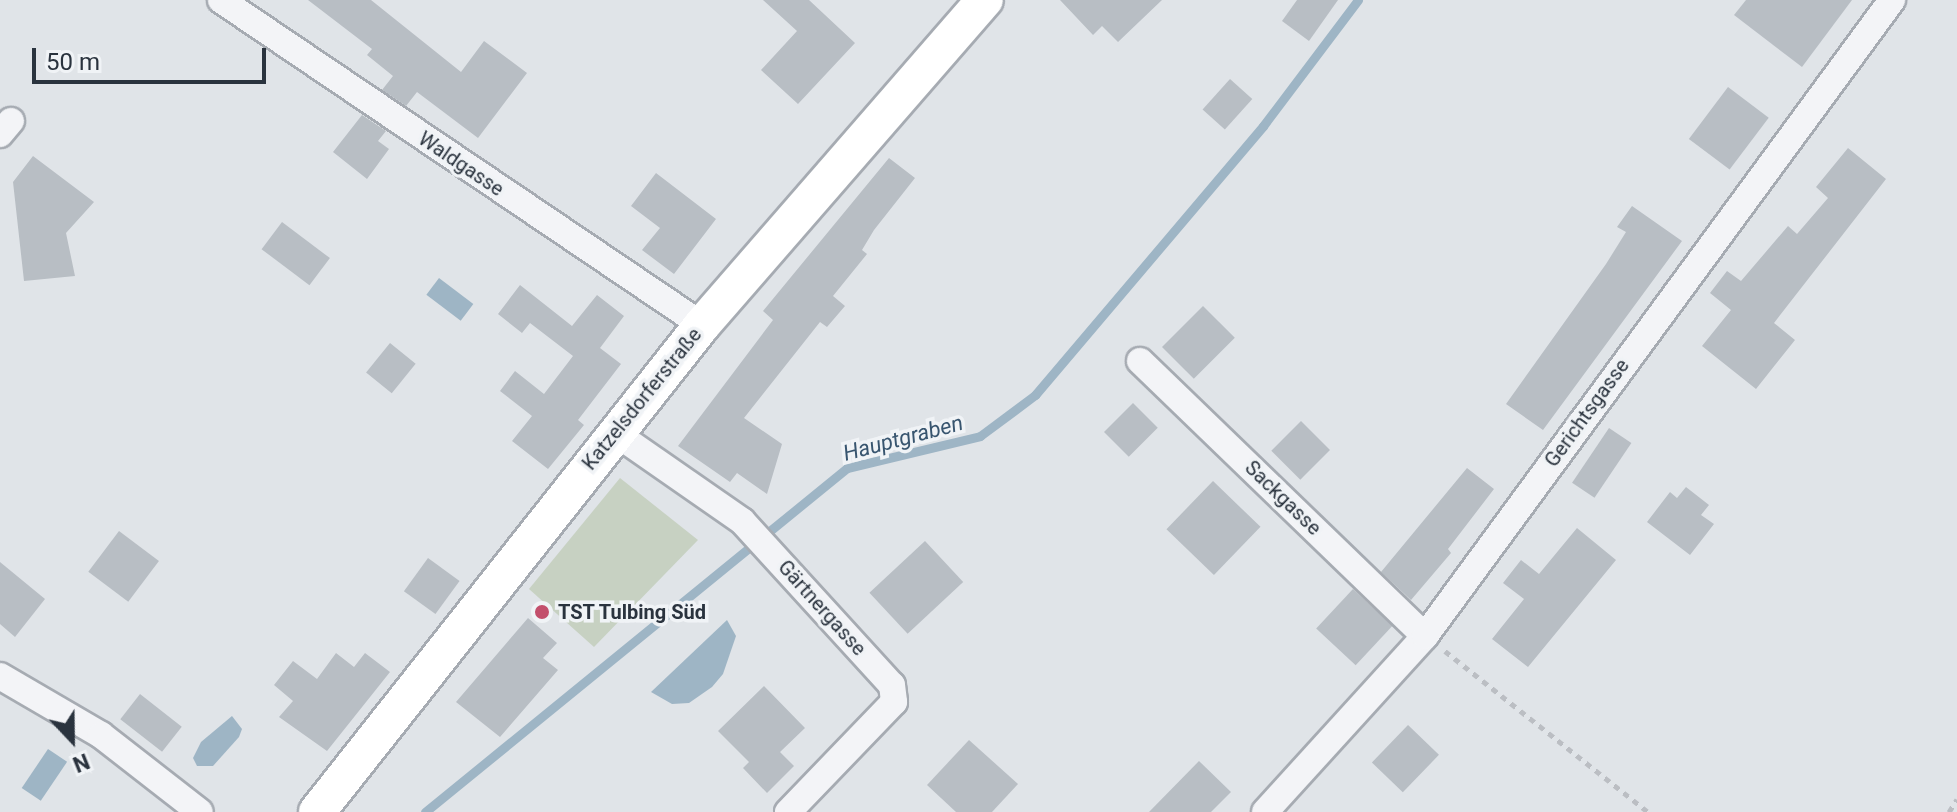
<!DOCTYPE html>
<html>
<head>
<meta charset="utf-8">
<style>
  body { margin:0 }
  #map { position:relative; width:1957px; height:812px; overflow:hidden; background:#e0e4e8; font-family:Roboto,sans-serif }
  div>[style] { position:absolute }
  [style*='--x'] { left:calc(var(--x)*1px); top:calc(var(--y)*1px); width:calc(var(--w)*1px); rotate:calc(var(--a)*1deg) }
  .green>* { inset:0; background:#c7d1c2 }
  .water>* { inset:0; background:#9eb5c5; transform-origin:0 0 }
  .stream>* { height:9px; margin:-4.5px; padding:0 4.5px; transform-origin:4.5px; border-radius:4.5px; background:#9eb5c5 }
  .building>* { inset:0; background:#b8bec4; transform-origin:0 0 }
  .path>* { height:5px; margin-top:-2.5px; transform-origin:0; background:repeating-linear-gradient(90deg,#bbbec3 0 6px,transparent 0 12px) }
  .roads { filter:drop-shadow(2px 0 #a6abb2) drop-shadow(-2px 0 #a6abb2) drop-shadow(0 2px #a6abb2) drop-shadow(0 -2px #a6abb2) }
  .street>* { height:26px; margin:-13px; padding:0 13px; transform-origin:13px; border-radius:13px; background:#f3f4f7 }
  .secondary>* { height:36px; margin:-18px; padding:0 18px; transform-origin:18px; border-radius:18px; background:#fff }
  .dots>* { width:22px; height:22px; translate:-50% -50%; box-sizing:border-box; border:4px solid #f0f3f6; border-radius:50% }
  span { translate:-50% -50%; white-space:nowrap; text-align:center; line-height:1.15; -webkit-text-stroke:7px #f0f3f6; paint-order:stroke }
  .street-label { font-size:20px; color:#2a333e }
  .poi-label { font-size:20px; color:#2a333e; font-weight:700 }
  .left { translate:0 -50%; text-align:left }
  .water-label { font-size:22px; color:#38556f; font-style:italic }
  .north { position:absolute; left:32px; top:700px; width:80px; height:80px; -webkit-text-stroke:6px #f0f3f6; paint-order:stroke; rotate:158deg; font-size:22px; font-weight:700; line-height:32px; text-align:center; color:#2a333e }
  .north::after { content:''; display:block; margin:auto; width:28px; height:36px; background:#2a333e; clip-path:polygon(50% 0,100% 100%,50% 72%,0 100%) }
  .scale { position:absolute; left:32px; top:48px; width:234px; height:36px; box-sizing:border-box; border:4px solid #2a333e; border-top:0; padding-left:10px; font-size:24px; line-height:28px; white-space:nowrap; color:#2a333e; -webkit-text-stroke:6px #f0f3f6; paint-order:stroke }
</style>
</head>
<body>
<div id="map">
  <div class="green">
    <div style="clip-path:polygon(620px 478px,698px 540px,594px 647px,529px 589px)"></div>
  </div>
  <div class="water">
    <div style="left:439px;top:278px;width:43px;height:21px;rotate:37deg"></div>
    <div style="clip-path:polygon(727px 620px,736px 636px,723px 674px,712px 687px,689px 703px,672px 704px,651px 692px)"></div>
    <div style="clip-path:polygon(232px 716px,242px 729px,239px 737px,213px 766px,197px 766px,193px 758px,201px 742px)"></div>
    <div style="left:48px;top:749px;width:23px;height:47px;rotate:34deg"></div>
  </div>
  <div class="stream">
    <div style="--x:425;--y:812;--w:544;--a:-39.19"></div>
    <div style="--x:847;--y:468;--w:137;--a:-13.5"></div>
    <div style="--x:980;--y:436;--w:69;--a:-36.7"></div>
    <div style="--x:1035;--y:395;--w:353;--a:-49.7"></div>
    <div style="--x:1263;--y:126;--w:158;--a:-53"></div>
  </div>
  <div class="building">
    <div style="clip-path:polygon(308px 0,371px 0,461px 72px,484px 41px,527px 73px,478px 138px,417px 92px,406px 106px,382px 90px,393px 76px,367px 55px,372px 49px)"></div>
    <div style="clip-path:polygon(763px 0,809px 0,855px 43px,798px 104px,761px 70px,797px 31px)"></div>
    <div style="clip-path:polygon(1060px 0,1162px 0,1118px 42px,1102px 26px,1093px 35px)"></div>
    <div style="clip-path:polygon(1297px 0,1338px 0,1309px 41px,1282px 21px)"></div>
    <div style="clip-path:polygon(1746px 0,1852px 0,1802px 67px,1734px 15px)"></div>
    <div style="left:1230px;top:79px;width:30px;height:41px;rotate:42deg"></div>
    <div style="left:1728px;top:87px;width:51px;height:65px;rotate:37deg"></div>
    <div style="clip-path:polygon(362px 115px,386px 131px,378px 141px,389px 149px,367px 179px,333px 152px)"></div>
    <div style="clip-path:polygon(1848px 148px,1886px 179px,1774px 323px,1795px 340px,1756px 389px,1702px 346px,1731px 310px,1710px 293px,1727px 271px,1741px 281px,1788px 226px,1797px 234px,1828px 198px,1816px 187px)"></div>
    <div style="clip-path:polygon(33px 156px,94px 202px,66px 233px,75px 276px,24px 281px,13px 182px)"></div>
    <div style="clip-path:polygon(889px 158px,915px 178px,874px 230px,862px 250px,867px 254px,833px 296px,845px 306px,827px 327px,820px 322px,744px 418px,782px 444px,767px 494px,737px 473px,730px 482px,678px 446px,773px 320px,763px 311px)"></div>
    <div style="clip-path:polygon(656px 173px,716px 219px,674px 274px,642px 250px,660px 228px,631px 206px)"></div>
    <div style="clip-path:polygon(1632px 206px,1682px 241px,1543px 430px,1506px 404px,1606px 264px,1626px 232px,1617px 227px)"></div>
    <div style="left:282px;top:222px;width:60px;height:34px;rotate:37deg"></div>
    <div style="clip-path:polygon(520px 285px,572px 326px,597px 295px,624px 316px,600px 348px,621px 364px,578px 420px,584px 425px,548px 469px,512px 441px,532px 416px,500px 391px,515px 371px,544px 394px,573px 356px,530px 323px,522px 333px,498px 314px)"></div>
    <div style="left:1203px;top:306px;width:45px;height:58px;rotate:45deg"></div>
    <div style="left:390px;top:343px;width:33px;height:38px;rotate:39deg"></div>
    <div style="left:1133px;top:403px;width:35px;height:41px;rotate:45deg"></div>
    <div style="left:1301px;top:421px;width:41px;height:42px;rotate:45deg"></div>
    <div style="left:1609px;top:428px;width:27px;height:66px;rotate:34deg"></div>
    <div style="clip-path:polygon(1467px 468px,1494px 489px,1448px 549px,1451px 553px,1411px 600px,1381px 572px)"></div>
    <div style="left:1213px;top:481px;width:66px;height:67px;rotate:44deg"></div>
    <div style="clip-path:polygon(1686px 487px,1709px 505px,1701px 515px,1714px 524px,1690px 555px,1647px 522px,1670px 492px,1677px 498px)"></div>
    <div style="clip-path:polygon(1577px 528px,1616px 560px,1528px 667px,1492px 639px,1524px 599px,1503px 583px,1521px 560px,1539px 574px)"></div>
    <div style="left:119px;top:531px;width:50px;height:51px;rotate:37deg"></div>
    <div style="left:925px;top:541px;width:56px;height:76px;rotate:47deg"></div>
    <div style="left:428px;top:558px;width:39px;height:41px;rotate:36deg"></div>
    <div style="clip-path:polygon(0 562px,45px 599px,15px 637px,0 624px)"></div>
    <div style="left:1353px;top:589px;width:54px;height:54px;rotate:43deg"></div>
    <div style="clip-path:polygon(528px 618px,557px 643px,543px 658px,558px 670px,500px 737px,456px 702px)"></div>
    <div style="clip-path:polygon(336px 653px,354px 667px,365px 653px,390px 672px,327px 751px,279px 717px,293px 701px,274px 685px,293px 661px,317px 679px)"></div>
    <div style="clip-path:polygon(764px 686px,805px 728px,780px 752px,794px 766px,767px 793px,743px 768px,749px 762px,718px 731px)"></div>
    <div style="left:140px;top:694px;width:53px;height:32px;rotate:38deg"></div>
    <div style="left:1408px;top:725px;width:43px;height:52px;rotate:44deg"></div>
    <div style="clip-path:polygon(969px 740px,1018px 784px,992px 812px,956px 812px,927px 785px)"></div>
    <div style="clip-path:polygon(1199px 761px,1231px 792px,1211px 812px,1149px 812px)"></div>
  </div>
  <div class="path">
    <div style="--x:1445;--y:651;--w:259;--a:38.4"></div>
    <div style="--x:1949;--y:812;--w:15;--a:-58"></div>
  </div>
  <div class="roads">
    <div class="street">
      <div style="--x:221;--y:0;--w:581;--a:34.05"></div>
      <div style="--x:0;--y:134;--w:17;--a:-50"></div>
      <div style="--x:1140;--y:361;--w:396;--a:44"></div>
      <div style="--x:614;--y:432;--w:156;--a:34.8"></div>
      <div style="--x:742;--y:521;--w:222;--a:47.6"></div>
      <div style="--x:892;--y:685;--w:17;--a:83"></div>
      <div style="--x:894;--y:702;--w:153;--a:133.9"></div>
      <div style="--x:0;--y:676;--w:117;--a:30.3"></div>
      <div style="--x:101;--y:735;--w:125;--a:37.9"></div>
      <div style="--x:1265;--y:812;--w:238;--a:-47.7"></div>
      <div style="--x:1425;--y:636;--w:789;--a:-53.71"></div>
    </div>
    <div class="secondary">
      <div style="--x:317;--y:812;--w:621;--a:-51.67"></div>
      <div style="--x:702;--y:325;--w:431;--a:-49"></div>
    </div>
  </div>
  <div class="dots">
    <div style="left:542px;top:612px;background:#c34f6c"></div>
  </div>
  <div class="street-label">
    <span style="left:461px;top:164px;rotate:34deg">Waldgasse</span>
    <span style="left:642px;top:399px;rotate:-51deg">Katzelsdorferstraße</span>
    <span style="left:1587px;top:413px;rotate:-54deg">Gerichtsgasse</span>
    <span style="left:1283px;top:498px;rotate:44deg">Sackgasse</span>
    <span style="left:822px;top:608px;rotate:48deg">Gärtnergasse</span>
  </div>
  <div class="poi-label">
    <span class="left" style="left:558px;top:612px">TST Tulbing Süd</span>
  </div>
  <div class="water-label">
    <span style="left:903px;top:438px;rotate:-15deg">Hauptgraben</span>
  </div>
  <div class="north">N</div>
  <div class="scale">50 m</div>
</div>
</body>
</html>
